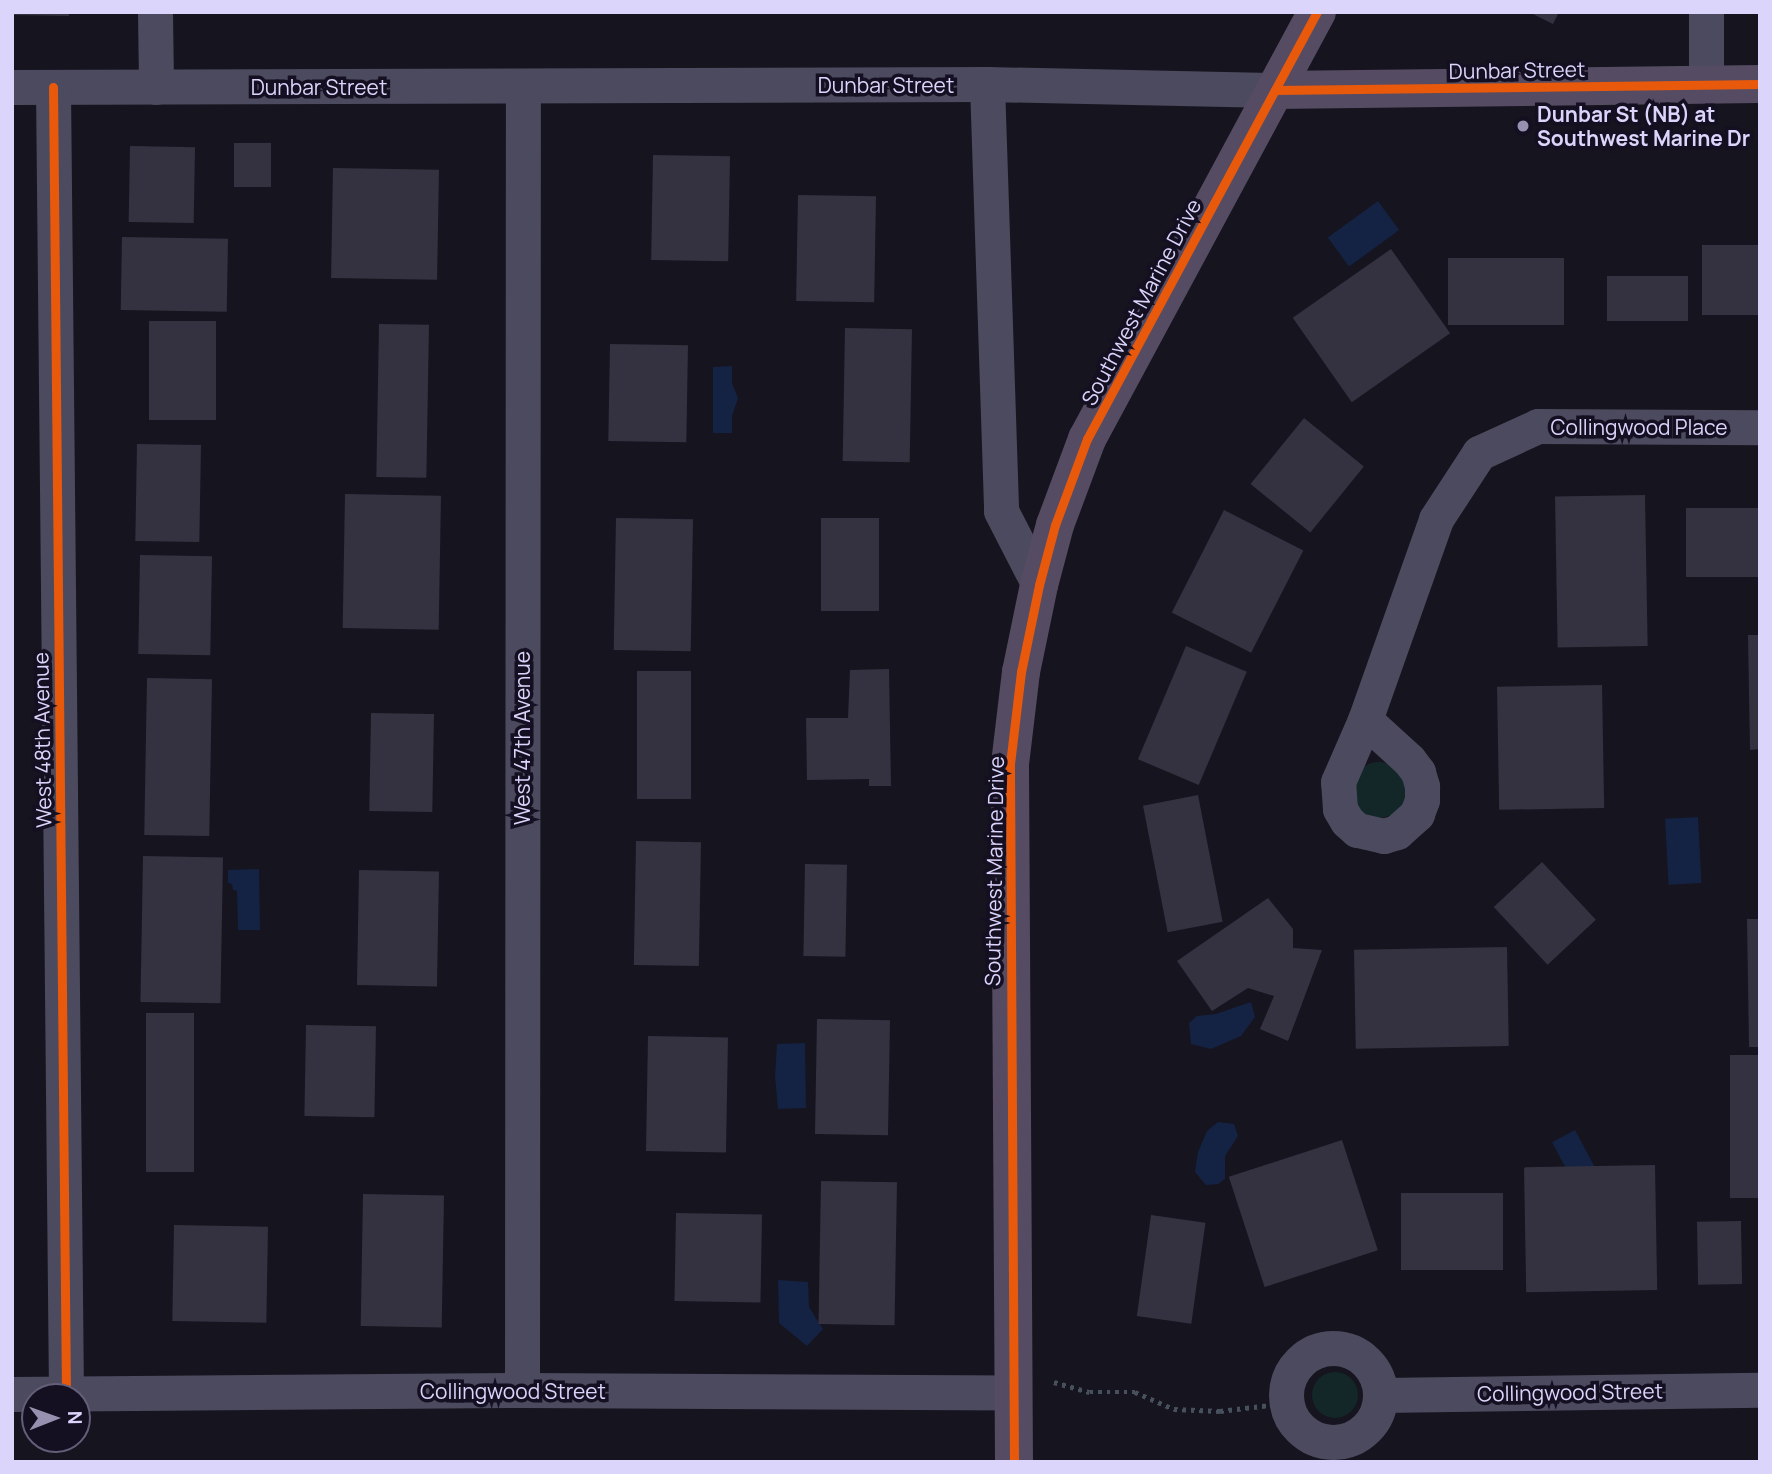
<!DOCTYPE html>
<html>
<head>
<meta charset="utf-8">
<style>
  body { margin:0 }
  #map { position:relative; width:1772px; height:1474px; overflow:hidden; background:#16141e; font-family:Manrope,sans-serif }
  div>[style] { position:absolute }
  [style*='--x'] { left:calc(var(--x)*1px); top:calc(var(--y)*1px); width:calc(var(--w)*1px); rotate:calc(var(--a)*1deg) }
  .green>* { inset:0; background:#132729 }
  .round { border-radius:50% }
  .water>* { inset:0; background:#142343; transform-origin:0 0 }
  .building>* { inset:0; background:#343240; transform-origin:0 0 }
  .path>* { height:4.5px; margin-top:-2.25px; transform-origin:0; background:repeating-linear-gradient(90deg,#47505d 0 3.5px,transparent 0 8.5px) }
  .minor>* { height:35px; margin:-17.5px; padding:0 17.5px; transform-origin:17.5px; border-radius:17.5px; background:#4c4a5e }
  .minor>.ring { margin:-17.5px; padding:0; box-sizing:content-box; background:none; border:35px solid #4c4a5e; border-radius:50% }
  .major>* { height:38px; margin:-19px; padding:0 19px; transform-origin:19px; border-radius:19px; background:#554b62 }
  .cycleway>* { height:9px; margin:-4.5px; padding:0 4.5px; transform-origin:4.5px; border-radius:4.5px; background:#e8590c }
  .dots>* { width:19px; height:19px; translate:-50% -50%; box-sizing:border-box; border:4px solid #141022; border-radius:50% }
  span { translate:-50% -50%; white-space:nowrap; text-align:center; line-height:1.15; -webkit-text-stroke:7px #141022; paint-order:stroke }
  .street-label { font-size:21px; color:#dbd4fb }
  .poi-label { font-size:21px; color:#dbd4fb; font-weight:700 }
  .left { translate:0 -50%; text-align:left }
  .frame { position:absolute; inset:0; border:14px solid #dbd4fb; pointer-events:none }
  .north { position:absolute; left:21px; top:1383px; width:70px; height:70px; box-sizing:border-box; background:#141022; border:2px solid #645e79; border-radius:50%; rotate:89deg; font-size:19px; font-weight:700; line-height:28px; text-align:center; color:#dbd4fb }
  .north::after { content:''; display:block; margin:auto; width:24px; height:32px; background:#9691ae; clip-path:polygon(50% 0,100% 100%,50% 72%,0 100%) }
</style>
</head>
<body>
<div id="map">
  <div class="green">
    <div class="round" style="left:1351px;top:762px;width:56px;height:56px"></div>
    <div class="round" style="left:1312px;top:1372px;width:46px;height:46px"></div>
  </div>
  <div class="water">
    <div style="left:1378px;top:201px;width:36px;height:62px;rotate:54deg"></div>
    <div style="clip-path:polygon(732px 366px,732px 383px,738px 398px,732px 416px,732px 433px,713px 433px,713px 367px)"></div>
    <div style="left:1698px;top:817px;width:66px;height:33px;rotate:87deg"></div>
    <div style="clip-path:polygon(259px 869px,260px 930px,238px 930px,237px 891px,233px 890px,232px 884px,228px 883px,228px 870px)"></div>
    <div style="clip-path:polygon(1251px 1002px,1255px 1017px,1241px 1036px,1211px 1049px,1191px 1044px,1189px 1023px,1197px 1016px,1216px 1014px)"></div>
    <div style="clip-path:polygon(805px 1043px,806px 1108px,778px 1109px,775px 1077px,777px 1044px)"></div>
    <div style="clip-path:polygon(1218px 1122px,1234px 1124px,1238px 1136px,1225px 1156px,1225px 1179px,1218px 1184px,1206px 1185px,1195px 1172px,1198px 1152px,1207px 1131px)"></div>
    <div style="left:1575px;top:1130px;width:60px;height:26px;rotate:62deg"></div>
    <div style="clip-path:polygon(778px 1280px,808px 1282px,809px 1307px,823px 1329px,807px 1346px,779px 1323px)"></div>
  </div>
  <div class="building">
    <div style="clip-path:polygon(12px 12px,69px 12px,69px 16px,12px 15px)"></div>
    <div style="clip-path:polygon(1529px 12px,1559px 12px,1553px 24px)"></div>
    <div style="left:234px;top:143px;width:37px;height:44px"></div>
    <div style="left:130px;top:146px;width:65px;height:76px;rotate:1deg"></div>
    <div style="left:653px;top:155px;width:77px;height:105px;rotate:1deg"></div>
    <div style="left:333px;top:168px;width:106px;height:110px;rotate:1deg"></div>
    <div style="left:798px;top:195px;width:78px;height:106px;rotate:1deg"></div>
    <div style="left:122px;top:237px;width:106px;height:73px;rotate:1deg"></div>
    <div style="left:1760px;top:245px;width:70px;height:58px;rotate:90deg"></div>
    <div style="left:1391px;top:249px;width:103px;height:120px;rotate:55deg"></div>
    <div style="left:1564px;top:258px;width:67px;height:116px;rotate:90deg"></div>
    <div style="left:1607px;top:276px;width:81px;height:45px"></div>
    <div style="left:149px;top:321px;width:67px;height:99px"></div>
    <div style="left:379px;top:324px;width:50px;height:153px;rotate:1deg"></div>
    <div style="left:845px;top:328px;width:67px;height:133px;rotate:1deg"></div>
    <div style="left:610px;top:344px;width:78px;height:97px;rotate:1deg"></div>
    <div style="left:1304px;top:418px;width:77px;height:85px;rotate:39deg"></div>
    <div style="left:137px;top:444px;width:64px;height:97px;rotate:1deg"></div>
    <div style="left:345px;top:494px;width:96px;height:134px;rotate:1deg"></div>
    <div style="left:1645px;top:495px;width:151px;height:90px;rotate:89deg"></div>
    <div style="left:1760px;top:508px;width:69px;height:74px;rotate:90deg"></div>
    <div style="left:1224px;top:510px;width:89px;height:115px;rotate:27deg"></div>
    <div style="left:616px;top:518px;width:77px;height:132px;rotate:1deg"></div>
    <div style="left:821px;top:518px;width:58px;height:93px"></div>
    <div style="left:140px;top:555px;width:72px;height:99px;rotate:1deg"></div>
    <div style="clip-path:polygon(1748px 635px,1760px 635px,1760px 749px,1750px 750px)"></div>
    <div style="left:1186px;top:646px;width:66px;height:123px;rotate:23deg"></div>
    <div style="clip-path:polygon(889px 669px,891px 786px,869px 786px,869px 779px,807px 780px,806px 718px,848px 718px,850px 670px)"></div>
    <div style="left:637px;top:671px;width:54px;height:128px"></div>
    <div style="left:147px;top:678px;width:65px;height:157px;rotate:1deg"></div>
    <div style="left:1602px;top:685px;width:123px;height:105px;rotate:89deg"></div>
    <div style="left:371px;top:713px;width:63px;height:98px;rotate:1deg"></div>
    <div style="left:1198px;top:795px;width:129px;height:56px;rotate:79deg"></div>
    <div style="left:636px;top:841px;width:65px;height:124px;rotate:1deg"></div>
    <div style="left:143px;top:856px;width:80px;height:146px;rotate:1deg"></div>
    <div style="left:1542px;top:862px;width:79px;height:66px;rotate:47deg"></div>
    <div style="left:805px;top:864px;width:42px;height:92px;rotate:1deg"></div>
    <div style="left:359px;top:870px;width:80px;height:115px;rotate:1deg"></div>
    <div style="clip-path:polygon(1268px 898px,1293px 929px,1293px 948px,1322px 950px,1288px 1041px,1260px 1029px,1274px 996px,1248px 988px,1212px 1011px,1177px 961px)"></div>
    <div style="clip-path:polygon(1747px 919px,1760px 919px,1760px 1047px,1749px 1047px)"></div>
    <div style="left:1507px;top:947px;width:99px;height:153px;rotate:89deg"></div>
    <div style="left:146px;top:1013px;width:48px;height:159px"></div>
    <div style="left:817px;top:1019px;width:73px;height:115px;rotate:1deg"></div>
    <div style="left:306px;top:1025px;width:70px;height:91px;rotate:1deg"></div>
    <div style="left:648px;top:1036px;width:80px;height:115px;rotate:1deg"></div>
    <div style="left:1730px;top:1055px;width:30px;height:143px"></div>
    <div style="left:1342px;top:1140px;width:116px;height:119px;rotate:72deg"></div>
    <div style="left:1655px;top:1165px;width:125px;height:131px;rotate:89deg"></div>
    <div style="left:821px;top:1181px;width:76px;height:143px;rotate:1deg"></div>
    <div style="left:1401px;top:1193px;width:102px;height:77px"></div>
    <div style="left:363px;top:1194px;width:81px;height:132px;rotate:1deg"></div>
    <div style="left:676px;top:1213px;width:86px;height:88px;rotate:1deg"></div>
    <div style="left:1151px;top:1215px;width:55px;height:102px;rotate:8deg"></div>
    <div style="left:1741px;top:1221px;width:63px;height:44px;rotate:89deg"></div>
    <div style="left:174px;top:1225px;width:94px;height:96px;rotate:1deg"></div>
  </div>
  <div class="path">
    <div style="--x:1054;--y:1382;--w:37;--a:16"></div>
    <div style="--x:1090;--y:1392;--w:45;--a:0"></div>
    <div style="--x:1135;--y:1392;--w:43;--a:23.6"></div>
    <div style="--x:1174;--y:1409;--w:46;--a:2.5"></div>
    <div style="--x:1220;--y:1411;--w:66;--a:-6.9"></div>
  </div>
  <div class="minor">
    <div style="--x:155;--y:12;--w:75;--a:89.2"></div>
    <div style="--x:1706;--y:12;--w:73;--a:90"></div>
    <div style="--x:987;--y:84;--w:427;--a:88.1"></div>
    <div style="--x:1001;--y:511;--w:83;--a:62.8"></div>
    <div style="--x:12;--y:87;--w:975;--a:-0.18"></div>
    <div style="--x:987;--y:84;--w:288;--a:1.2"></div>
    <div style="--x:53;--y:87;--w:1306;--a:89.43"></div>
    <div style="--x:1365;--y:720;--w:59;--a:42.3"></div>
    <div style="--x:1409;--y:760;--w:15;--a:53"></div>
    <div style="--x:1418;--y:772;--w:15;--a:74"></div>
    <div style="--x:1422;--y:786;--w:14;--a:90"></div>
    <div style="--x:1422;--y:800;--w:15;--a:110"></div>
    <div style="--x:1417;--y:814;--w:27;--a:138"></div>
    <div style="--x:1397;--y:832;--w:14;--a:163"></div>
    <div style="--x:1384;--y:836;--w:28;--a:-167"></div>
    <div style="--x:1357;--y:830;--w:13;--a:-138"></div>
    <div style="--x:1347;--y:821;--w:14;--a:-120"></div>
    <div style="--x:1340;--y:809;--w:27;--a:-94"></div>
    <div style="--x:1338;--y:782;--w:68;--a:-66.5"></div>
    <div style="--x:1365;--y:720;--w:213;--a:-70.5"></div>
    <div style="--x:1436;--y:519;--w:79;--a:-56.9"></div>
    <div style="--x:1479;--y:453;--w:65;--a:-24.6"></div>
    <div style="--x:1538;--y:426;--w:222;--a:0.3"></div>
    <div class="ring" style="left:1286px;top:1348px;width:59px;height:59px"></div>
    <div style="--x:522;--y:1390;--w:1304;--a:-89.96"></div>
    <div style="--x:12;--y:1394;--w:510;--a:-0.45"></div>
    <div style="--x:522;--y:1390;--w:492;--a:0.3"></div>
    <div style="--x:1381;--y:1395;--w:379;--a:-0.8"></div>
  </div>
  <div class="major">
    <div style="--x:1275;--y:90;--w:485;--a:-0.7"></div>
    <div style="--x:1014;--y:1462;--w:698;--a:-90.33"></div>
    <div style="--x:1010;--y:764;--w:93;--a:-83.2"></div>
    <div style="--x:1021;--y:672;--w:89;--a:-78.3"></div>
    <div style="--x:1039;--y:585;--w:62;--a:-75.1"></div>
    <div style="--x:1055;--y:525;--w:92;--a:-69.6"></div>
    <div style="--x:1087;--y:439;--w:485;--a:-61.7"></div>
  </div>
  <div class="cycleway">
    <div style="--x:53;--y:87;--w:1306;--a:89.43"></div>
    <div style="--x:1275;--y:90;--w:485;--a:-0.7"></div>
    <div style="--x:1014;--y:1462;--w:698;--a:-90.33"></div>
    <div style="--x:1010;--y:764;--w:93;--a:-83.2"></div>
    <div style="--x:1021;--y:672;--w:89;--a:-78.3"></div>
    <div style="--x:1039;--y:585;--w:62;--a:-75.1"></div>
    <div style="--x:1055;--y:525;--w:92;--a:-69.6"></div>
    <div style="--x:1087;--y:439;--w:485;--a:-61.7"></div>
  </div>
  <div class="dots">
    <div style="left:1523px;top:126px;background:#9691ae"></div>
  </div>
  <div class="street-label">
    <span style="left:1517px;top:70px;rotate:-1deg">Dunbar Street</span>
    <span style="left:886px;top:85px">Dunbar Street</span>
    <span style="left:319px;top:87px">Dunbar Street</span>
    <span style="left:1141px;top:302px;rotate:-62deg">Southwest Marine Drive</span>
    <span style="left:1639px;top:427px">Collingwood Place</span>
    <span style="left:522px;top:738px;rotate:-90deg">West 47th Avenue</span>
    <span style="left:42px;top:740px;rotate:-91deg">West 48th Avenue</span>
    <span style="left:994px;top:871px;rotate:-89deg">Southwest Marine Drive</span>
    <span style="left:513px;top:1391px">Collingwood Street</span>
    <span style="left:1570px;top:1392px;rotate:-1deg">Collingwood Street</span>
  </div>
  <div class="poi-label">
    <span class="left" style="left:1537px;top:126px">Dunbar St (NB) at<br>Southwest Marine Dr</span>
  </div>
  <div class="frame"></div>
  <div class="north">N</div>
</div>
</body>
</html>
